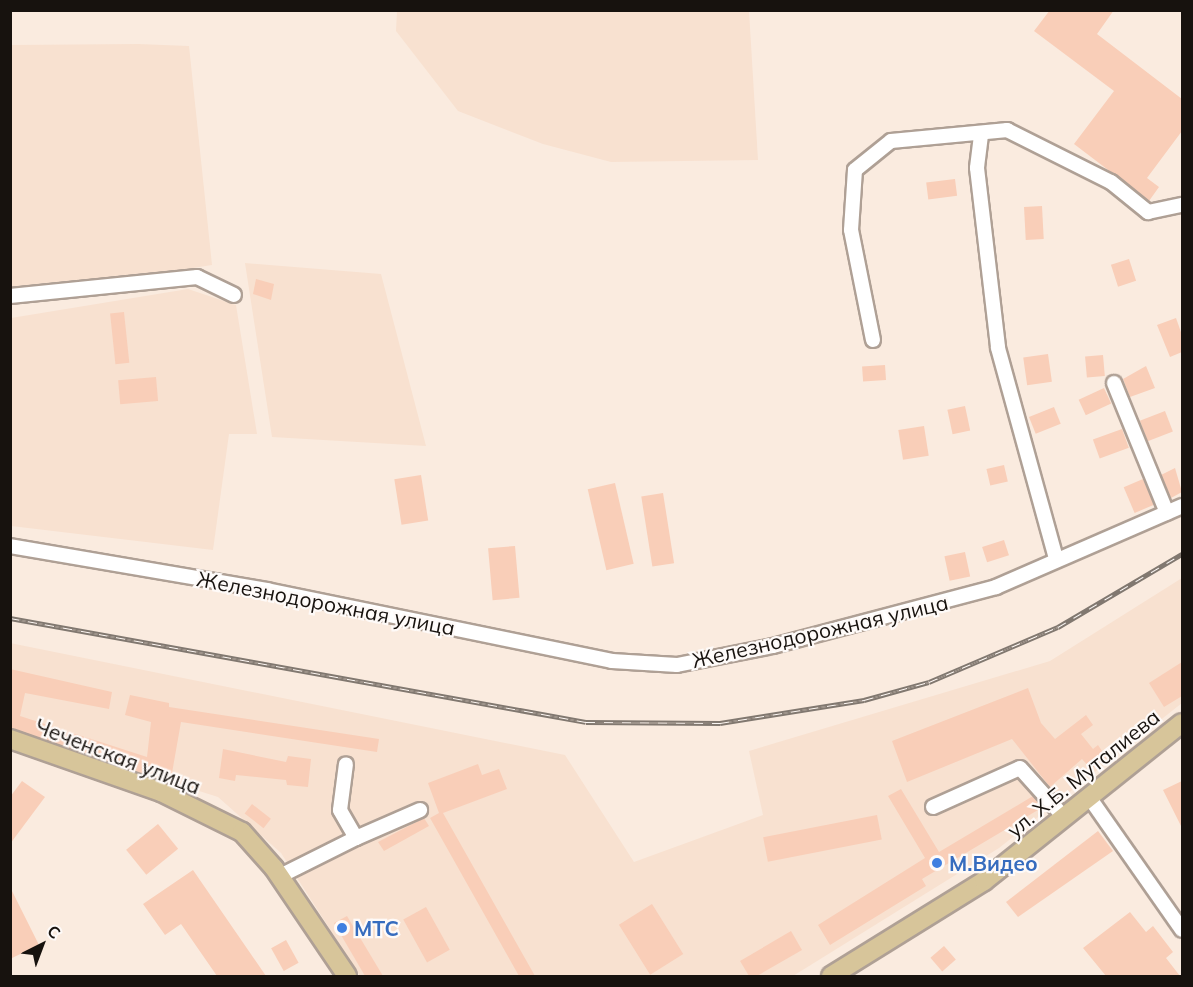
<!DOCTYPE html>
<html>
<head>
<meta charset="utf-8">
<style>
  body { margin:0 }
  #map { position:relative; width:1193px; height:987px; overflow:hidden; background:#faebdf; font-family:Mulish,sans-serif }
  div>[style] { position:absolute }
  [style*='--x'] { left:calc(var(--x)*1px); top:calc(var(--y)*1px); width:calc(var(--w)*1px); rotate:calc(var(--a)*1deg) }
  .built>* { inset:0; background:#f8e1d0 }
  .building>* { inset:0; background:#f9ceb8; transform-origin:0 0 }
  .roads { filter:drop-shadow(2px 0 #afa095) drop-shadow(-2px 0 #afa095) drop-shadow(0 2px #afa095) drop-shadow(0 -2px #afa095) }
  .minor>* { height:14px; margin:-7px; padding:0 7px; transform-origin:7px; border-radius:7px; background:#fff }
  .major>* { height:18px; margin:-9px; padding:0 9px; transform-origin:9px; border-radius:9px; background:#d7c59a }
  .rail>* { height:5px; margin-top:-2.5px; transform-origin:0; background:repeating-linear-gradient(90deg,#fefaf8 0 9px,#817870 0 18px); box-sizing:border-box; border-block:2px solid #817870 }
  .dots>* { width:16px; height:16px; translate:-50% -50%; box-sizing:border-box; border:3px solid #fefaf8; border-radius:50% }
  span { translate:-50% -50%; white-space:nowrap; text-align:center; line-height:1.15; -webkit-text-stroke:4.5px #fefaf8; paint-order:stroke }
  .street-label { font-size:21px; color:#17120e }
  .shop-label { font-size:21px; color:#366cbe; font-weight:700 }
  .left { translate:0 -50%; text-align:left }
  .frame { position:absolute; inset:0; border:12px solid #17120e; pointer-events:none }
  .north { position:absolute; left:12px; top:915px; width:60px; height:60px; -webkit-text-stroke:4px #fefaf8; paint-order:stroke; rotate:42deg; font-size:16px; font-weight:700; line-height:24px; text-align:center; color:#17120e }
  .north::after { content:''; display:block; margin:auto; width:21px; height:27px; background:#17120e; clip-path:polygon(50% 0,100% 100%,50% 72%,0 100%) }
</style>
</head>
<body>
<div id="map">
  <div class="built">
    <div style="clip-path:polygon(397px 11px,749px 11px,758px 160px,611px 162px,543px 144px,458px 111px,396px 31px)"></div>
    <div style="clip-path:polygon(138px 44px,189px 46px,212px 265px,11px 297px,11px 45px)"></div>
    <div style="clip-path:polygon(245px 263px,381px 274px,426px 446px,272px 437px)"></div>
    <div style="clip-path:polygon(188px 289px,236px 305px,257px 434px,229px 434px,213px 550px,11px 526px,11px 318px)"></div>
    <div style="clip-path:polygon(1182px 578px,1182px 703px,999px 848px,793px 976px,360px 976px,281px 853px,218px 797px,11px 731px,10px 643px,565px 755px,634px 862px,763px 815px,749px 751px,1050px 661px)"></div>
  </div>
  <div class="building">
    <div style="clip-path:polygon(1050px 10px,1114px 10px,1097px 34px,1182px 99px,1182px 131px,1147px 178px,1159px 187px,1149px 201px,1074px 144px,1114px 91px,1034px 31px)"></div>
    <div style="left:955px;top:179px;width:17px;height:29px;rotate:83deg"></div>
    <div style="left:1042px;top:206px;width:33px;height:18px;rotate:87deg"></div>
    <div style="left:1129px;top:259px;width:23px;height:19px;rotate:72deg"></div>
    <div style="clip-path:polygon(256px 279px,274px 284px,271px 300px,253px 294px)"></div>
    <div style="left:124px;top:312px;width:51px;height:14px;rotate:84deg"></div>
    <div style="clip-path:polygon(1176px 318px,1182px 335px,1182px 352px,1170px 357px,1157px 325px)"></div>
    <div style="left:1048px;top:354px;width:28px;height:25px;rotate:82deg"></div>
    <div style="left:1103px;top:355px;width:21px;height:18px;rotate:85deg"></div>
    <div style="left:885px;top:365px;width:15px;height:23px;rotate:86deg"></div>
    <div style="clip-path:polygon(1146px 366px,1155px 388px,1130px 397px,1123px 379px)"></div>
    <div style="left:156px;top:377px;width:24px;height:38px;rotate:85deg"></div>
    <div style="left:1104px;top:388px;width:17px;height:28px;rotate:65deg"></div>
    <div style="left:965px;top:406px;width:25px;height:18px;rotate:78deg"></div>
    <div style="left:1054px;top:407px;width:18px;height:27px;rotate:68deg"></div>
    <div style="left:1165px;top:411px;width:22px;height:27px;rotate:69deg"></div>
    <div style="left:924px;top:426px;width:30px;height:26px;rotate:81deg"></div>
    <div style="left:1122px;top:429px;width:20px;height:31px;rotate:70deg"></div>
    <div style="left:1004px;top:465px;width:17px;height:18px;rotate:77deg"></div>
    <div style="clip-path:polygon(1175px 468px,1182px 492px,1171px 498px,1161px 475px)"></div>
    <div style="left:421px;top:475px;width:46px;height:27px;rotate:81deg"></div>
    <div style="left:1143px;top:479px;width:28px;height:21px;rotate:67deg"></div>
    <div style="left:615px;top:483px;width:83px;height:28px;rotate:77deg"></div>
    <div style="left:663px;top:493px;width:71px;height:22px;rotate:81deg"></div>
    <div style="left:1004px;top:540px;width:16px;height:23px;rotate:72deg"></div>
    <div style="left:515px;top:546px;width:52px;height:27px;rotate:85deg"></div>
    <div style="left:965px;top:552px;width:25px;height:21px;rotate:78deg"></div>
    <div style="clip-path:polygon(1182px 662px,1182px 696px,1164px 707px,1149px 683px)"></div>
    <div style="clip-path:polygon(10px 669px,112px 692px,109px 709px,25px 693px,20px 716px,147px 757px,151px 722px,125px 715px,130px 695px,169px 703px,169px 707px,379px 739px,377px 752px,181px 722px,172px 773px,160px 767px,156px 778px,10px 728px)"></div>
    <div style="clip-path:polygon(1028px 688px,1041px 723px,1055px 739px,1086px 715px,1093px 725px,1081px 734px,1093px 749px,1098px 745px,1106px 757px,1091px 769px,1082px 759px,1050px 787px,1012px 739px,907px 782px,892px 741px)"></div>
    <div style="clip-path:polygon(223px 749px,286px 762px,288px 756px,311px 759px,308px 787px,287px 785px,286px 780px,236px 775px,235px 781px,219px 778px)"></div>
    <div style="clip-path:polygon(478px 764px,482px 775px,499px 769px,507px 789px,443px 813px,535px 976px,519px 976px,430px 818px,439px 813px,428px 783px)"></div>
    <div style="clip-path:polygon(22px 781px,45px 797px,10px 844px,10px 797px)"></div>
    <div style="clip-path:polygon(1182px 781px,1182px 828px,1163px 790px)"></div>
    <div style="clip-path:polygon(901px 789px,939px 852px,1033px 796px,1043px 807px,922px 879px,926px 886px,830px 945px,818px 925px,925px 858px,888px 796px)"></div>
    <div style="left:252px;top:804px;width:24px;height:12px;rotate:38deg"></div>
    <div style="left:877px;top:815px;width:25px;height:116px;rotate:79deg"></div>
    <div style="clip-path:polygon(424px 818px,429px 826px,384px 851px,378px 842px)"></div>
    <div style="left:158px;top:824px;width:32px;height:41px;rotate:51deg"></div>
    <div style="clip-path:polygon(1098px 831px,1113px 851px,1018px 917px,1006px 902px)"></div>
    <div style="clip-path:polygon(193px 870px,266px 976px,217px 976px,181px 924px,165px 935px,143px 904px)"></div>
    <div style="clip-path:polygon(10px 887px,39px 945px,10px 959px)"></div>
    <div style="left:652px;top:904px;width:59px;height:39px;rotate:58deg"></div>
    <div style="left:426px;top:907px;width:49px;height:26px;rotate:61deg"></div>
    <div style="clip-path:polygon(1130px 912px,1146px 932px,1153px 926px,1173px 952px,1166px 958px,1180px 976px,1106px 976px,1083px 948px)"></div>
    <div style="clip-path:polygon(347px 916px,383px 976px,365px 976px,334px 923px)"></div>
    <div style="clip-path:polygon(791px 931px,802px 950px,757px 976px,749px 976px,740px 961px)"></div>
    <div style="left:286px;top:940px;width:26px;height:17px;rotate:61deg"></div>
    <div style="left:944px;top:946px;width:18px;height:18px;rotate:49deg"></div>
  </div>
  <div class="roads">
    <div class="minor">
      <div style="--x:981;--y:135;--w:33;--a:97"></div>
      <div style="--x:977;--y:168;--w:181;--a:83.3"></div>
      <div style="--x:998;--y:348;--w:218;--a:74.6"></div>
      <div style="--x:10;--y:296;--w:188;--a:-5.8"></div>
      <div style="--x:197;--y:277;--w:41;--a:25.9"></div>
      <div style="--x:873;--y:340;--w:112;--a:-101.3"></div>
      <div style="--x:851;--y:230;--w:60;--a:-86.2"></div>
      <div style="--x:855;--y:170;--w:46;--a:-38.9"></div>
      <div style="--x:891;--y:141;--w:117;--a:-5.4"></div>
      <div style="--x:1007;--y:130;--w:116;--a:26.6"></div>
      <div style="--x:1111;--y:182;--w:48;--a:39"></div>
      <div style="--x:1148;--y:212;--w:35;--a:-12"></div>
      <div style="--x:1114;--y:383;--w:140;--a:67.8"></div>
      <div style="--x:10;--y:546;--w:261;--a:9.7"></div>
      <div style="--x:267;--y:590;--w:352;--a:11.6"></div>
      <div style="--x:612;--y:661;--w:65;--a:3.5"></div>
      <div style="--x:677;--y:665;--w:98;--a:-11.2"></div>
      <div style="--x:773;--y:646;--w:231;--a:-14.8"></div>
      <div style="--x:996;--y:587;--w:203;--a:-23.5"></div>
      <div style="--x:1089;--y:797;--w:162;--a:55"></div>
      <div style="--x:933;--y:807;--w:95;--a:-24.1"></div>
      <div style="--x:1020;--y:768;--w:66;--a:48.1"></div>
      <div style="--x:356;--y:838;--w:70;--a:-23.6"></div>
      <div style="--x:280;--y:876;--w:85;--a:-26.6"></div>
      <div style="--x:356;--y:838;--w:32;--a:-120"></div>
      <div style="--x:340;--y:810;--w:46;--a:-82.6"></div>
    </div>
    <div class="major">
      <div style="--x:10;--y:739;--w:160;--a:19.3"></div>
      <div style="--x:161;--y:792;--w:90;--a:26.3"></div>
      <div style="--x:242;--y:832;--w:48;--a:48.4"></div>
      <div style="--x:274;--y:868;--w:130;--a:55.9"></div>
      <div style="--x:831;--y:976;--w:180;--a:-31.8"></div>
      <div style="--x:984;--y:881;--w:253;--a:-38.6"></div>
    </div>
  </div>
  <div class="rail">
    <div style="--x:10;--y:618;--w:585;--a:10.23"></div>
    <div style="--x:586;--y:722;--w:134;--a:0.4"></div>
    <div style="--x:720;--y:723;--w:146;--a:-9.1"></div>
    <div style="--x:864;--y:700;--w:67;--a:-15.5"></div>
    <div style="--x:929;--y:682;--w:140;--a:-23.1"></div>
    <div style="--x:1058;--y:627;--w:144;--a:-30.5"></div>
  </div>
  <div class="dots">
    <div style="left:937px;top:863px;background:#3f7fe0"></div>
    <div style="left:342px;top:928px;background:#3f7fe0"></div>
  </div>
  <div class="street-label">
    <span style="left:326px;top:603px;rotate:11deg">Железнодорожная улица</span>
    <span style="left:820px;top:631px;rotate:-13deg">Железнодорожная улица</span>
    <span style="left:118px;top:756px;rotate:21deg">Чеченская улица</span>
    <span style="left:1083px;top:773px;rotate:-39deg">ул. Х.Б. Муталиева</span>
  </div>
  <div class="shop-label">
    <span class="left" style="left:949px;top:863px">М.Видео</span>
    <span class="left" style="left:354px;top:928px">МТС</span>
  </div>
  <div class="frame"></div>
  <div class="north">С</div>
</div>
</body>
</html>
